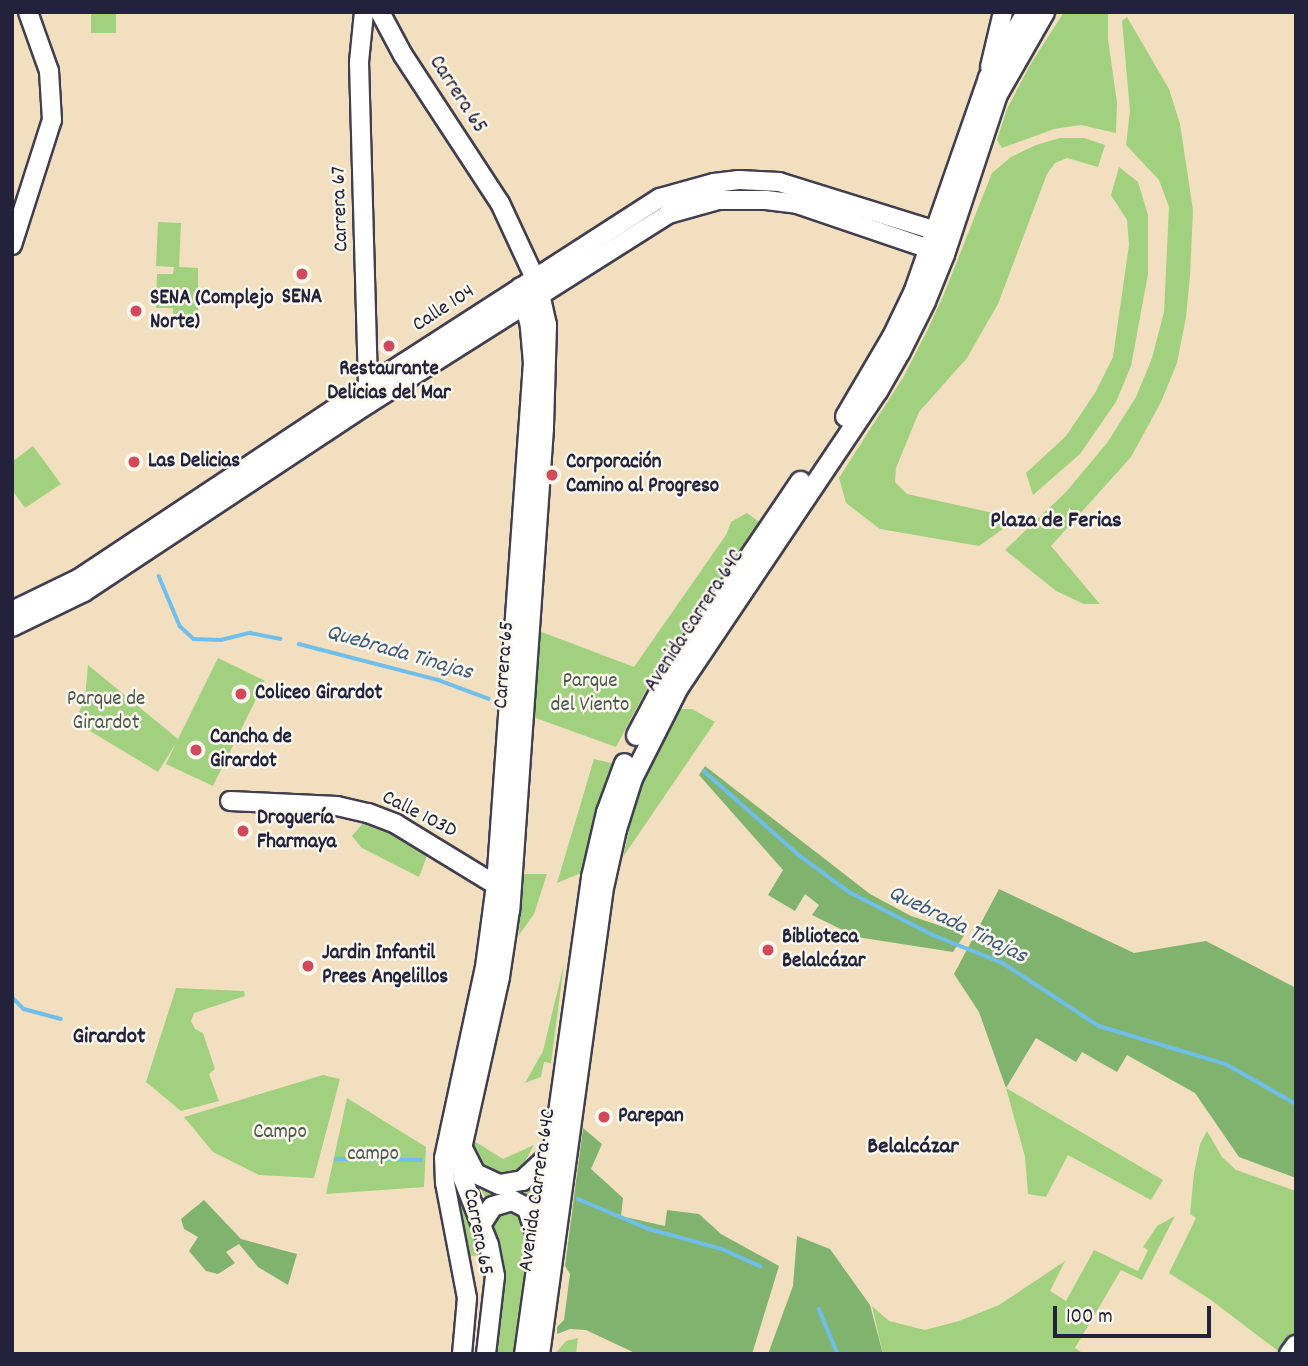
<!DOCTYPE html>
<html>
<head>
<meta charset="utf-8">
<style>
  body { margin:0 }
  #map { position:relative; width:1308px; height:1366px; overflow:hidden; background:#f1dfc0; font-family:Dekko,sans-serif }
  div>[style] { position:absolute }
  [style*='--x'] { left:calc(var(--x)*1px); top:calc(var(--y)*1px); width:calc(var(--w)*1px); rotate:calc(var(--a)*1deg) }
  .green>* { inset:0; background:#a1d17f; transform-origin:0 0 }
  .forest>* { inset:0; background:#80b36e }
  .stream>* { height:3.5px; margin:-1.75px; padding:0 1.75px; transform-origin:1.75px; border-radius:1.75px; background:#70bfeb }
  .roads { filter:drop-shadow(2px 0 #413e4f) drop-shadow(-2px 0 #413e4f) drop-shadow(0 2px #413e4f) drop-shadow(0 -2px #413e4f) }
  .secondary>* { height:18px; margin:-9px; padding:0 9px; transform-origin:9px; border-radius:9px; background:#fff }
  .primary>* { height:19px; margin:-9.5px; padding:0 9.5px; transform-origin:9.5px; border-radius:9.5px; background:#fff }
  .highway>* { height:23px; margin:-11.5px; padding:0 11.5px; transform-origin:11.5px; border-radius:11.5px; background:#fff }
  .dots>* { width:19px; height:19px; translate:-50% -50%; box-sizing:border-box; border:4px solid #fbf7ec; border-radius:50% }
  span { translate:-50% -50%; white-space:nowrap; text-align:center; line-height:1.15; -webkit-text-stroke:5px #fbf7ec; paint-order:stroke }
  .street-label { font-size:21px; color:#22223b }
  .poi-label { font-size:21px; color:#22223b; font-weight:700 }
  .left { translate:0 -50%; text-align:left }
  .park-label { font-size:21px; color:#48574f }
  .neighbourhood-label { font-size:23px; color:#22223b; font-weight:700 }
  .water-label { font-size:23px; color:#3d5979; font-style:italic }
  .frame { position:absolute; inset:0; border:14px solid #22223b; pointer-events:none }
  .scale { position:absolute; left:1053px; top:1306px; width:158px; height:32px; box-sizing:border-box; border:4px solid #22223b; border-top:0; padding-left:9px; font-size:21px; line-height:24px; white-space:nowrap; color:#22223b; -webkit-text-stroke:5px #fbf7ec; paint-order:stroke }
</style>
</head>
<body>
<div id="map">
  <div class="green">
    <div style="left:91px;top:12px;width:25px;height:21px"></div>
    <div style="clip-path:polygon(1064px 12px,1108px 12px,1108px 39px,1117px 103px,1116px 133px,1081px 125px,1054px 129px,1002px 148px,997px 140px,1007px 109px,1030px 65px)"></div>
    <div style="clip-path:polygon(1127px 17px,1169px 89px,1180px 124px,1193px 210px,1190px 276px,1186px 317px,1177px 363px,1161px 402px,1131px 457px,1051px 546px,1100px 604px,1084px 604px,1056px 591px,1005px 550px,1066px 492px,1107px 443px,1136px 397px,1152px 358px,1164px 312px,1169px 207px,1159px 180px,1126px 145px,1130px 111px,1122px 21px)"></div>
    <div style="clip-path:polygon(1060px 138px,1084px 138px,1105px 145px,1098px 167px,1067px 158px,1055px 163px,1047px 174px,998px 304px,967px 358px,919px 412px,896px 468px,895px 482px,907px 494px,1007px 516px,1003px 529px,979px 546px,880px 529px,846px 503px,839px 478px,904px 376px,927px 331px,944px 294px,992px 173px,1011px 157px,1036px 145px)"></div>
    <div style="clip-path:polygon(1119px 167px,1138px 182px,1148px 215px,1148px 274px,1131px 366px,1116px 402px,1080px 454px,1033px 495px,1026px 473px,1066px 436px,1095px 393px,1113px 357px,1129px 245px,1127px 220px,1111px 195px)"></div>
    <div style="clip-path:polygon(158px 222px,181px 223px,179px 267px,198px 268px,198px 317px,173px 317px,173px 308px,156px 308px,157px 274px,173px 274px,174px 267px,156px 266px)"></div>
    <div style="clip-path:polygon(33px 446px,61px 484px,25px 508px,12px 490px,12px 462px)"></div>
    <div style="clip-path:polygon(747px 513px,762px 524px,659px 677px,654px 675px,616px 747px,533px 717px,531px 711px,539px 631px,634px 667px,726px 535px,731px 522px)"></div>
    <div style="clip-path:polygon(218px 658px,265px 681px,213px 786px,166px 764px,176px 743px,158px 772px,75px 722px,85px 698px,88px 665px,178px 739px)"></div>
    <div style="clip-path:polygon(679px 709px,692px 709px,715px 722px,623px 857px,640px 782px)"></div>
    <div style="clip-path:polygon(594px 759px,615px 764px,581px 873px,557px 883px)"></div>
    <div style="clip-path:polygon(364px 822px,392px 831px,428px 853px,419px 877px,362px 848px,352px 836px)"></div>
    <div style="clip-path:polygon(523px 874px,547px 874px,534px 914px,519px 935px)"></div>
    <div style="clip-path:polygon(564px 964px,551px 1063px,544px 1062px,541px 1077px,525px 1083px,543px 1051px)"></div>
    <div style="clip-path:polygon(176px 988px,244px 991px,245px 996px,194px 1013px,191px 1021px,195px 1029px,203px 1033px,215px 1069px,209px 1074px,219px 1101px,181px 1111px,146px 1082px)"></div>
    <div style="clip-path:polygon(323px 1075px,340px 1079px,314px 1178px,259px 1175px,213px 1152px,184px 1117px)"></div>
    <div style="clip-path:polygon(1006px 1088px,1163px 1180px,1151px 1200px,1068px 1155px,1046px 1197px,1028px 1194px,1025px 1157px)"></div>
    <div style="clip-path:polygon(347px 1098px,426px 1147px,424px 1187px,326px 1194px)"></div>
    <div style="clip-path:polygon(1207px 1131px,1222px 1157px,1236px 1170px,1296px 1191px,1296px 1332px,1282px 1354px,1211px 1300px,1169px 1273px,1196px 1218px,1190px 1214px,1194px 1173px,1200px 1144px)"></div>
    <div style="clip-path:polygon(471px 1139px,503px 1159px,534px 1145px,522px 1167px,503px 1175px,481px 1167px,471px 1146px)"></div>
    <div style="clip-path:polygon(539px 1177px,534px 1207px,488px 1205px,478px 1181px)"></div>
    <div style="clip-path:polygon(458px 1186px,485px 1255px,469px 1256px,454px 1187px)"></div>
    <div style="clip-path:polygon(512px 1206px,528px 1225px,529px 1252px,517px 1354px,494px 1354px,502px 1282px,491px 1224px,495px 1214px)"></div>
    <div style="clip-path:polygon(1175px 1216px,1142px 1280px,1121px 1270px,1075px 1348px,1084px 1354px,883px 1354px,872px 1306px,889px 1321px,925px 1330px,959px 1321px,999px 1305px,1065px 1261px,1050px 1291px,1066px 1301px,1094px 1250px,1138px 1271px,1148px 1250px,1143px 1247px,1157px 1226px)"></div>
    <div style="clip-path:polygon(578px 1338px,576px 1354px,555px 1354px,566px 1341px)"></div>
  </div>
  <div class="forest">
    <div style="clip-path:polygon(705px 766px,870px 894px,911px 916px,965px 934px,953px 952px,857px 937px,812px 915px,819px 905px,805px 894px,795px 911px,768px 895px,783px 870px,699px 775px)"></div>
    <div style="clip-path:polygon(999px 889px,1134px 953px,1206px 941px,1296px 988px,1296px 1178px,1239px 1157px,1195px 1093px,1127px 1055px,1117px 1072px,1082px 1052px,1076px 1062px,1036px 1038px,1006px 1088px,979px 1012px,954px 974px)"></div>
    <div style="clip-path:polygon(583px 1128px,602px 1144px,591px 1169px,623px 1198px,621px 1216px,665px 1226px,667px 1210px,699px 1214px,721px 1234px,779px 1266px,752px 1354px,637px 1354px,586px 1330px,570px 1329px,557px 1334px,557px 1327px,564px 1320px,570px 1274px,565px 1266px)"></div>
    <div style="clip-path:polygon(204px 1200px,241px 1239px,297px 1254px,288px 1285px,258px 1267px,239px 1244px,226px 1252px,235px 1263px,218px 1274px,206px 1271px,189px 1251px,198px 1237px,184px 1229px,181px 1219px)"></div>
    <div style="clip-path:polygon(797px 1236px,830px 1249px,870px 1305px,883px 1354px,768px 1354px,793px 1286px)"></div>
  </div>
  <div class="stream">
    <div style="--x:159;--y:576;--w:54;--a:67.2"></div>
    <div style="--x:180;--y:626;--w:19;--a:43"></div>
    <div style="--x:194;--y:639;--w:27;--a:2"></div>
    <div style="--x:221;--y:640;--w:30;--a:-14"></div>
    <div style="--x:250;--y:633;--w:31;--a:11"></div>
    <div style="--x:299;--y:644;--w:144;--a:14.5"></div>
    <div style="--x:438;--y:680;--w:54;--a:20.4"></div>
    <div style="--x:704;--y:771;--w:128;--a:41.5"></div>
    <div style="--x:800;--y:856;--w:63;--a:36"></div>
    <div style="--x:851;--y:893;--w:92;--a:27.1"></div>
    <div style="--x:933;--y:935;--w:75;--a:21.8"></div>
    <div style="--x:1003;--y:963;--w:115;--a:33.3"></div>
    <div style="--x:1099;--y:1026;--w:133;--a:16.7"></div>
    <div style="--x:1226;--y:1064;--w:81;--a:29.7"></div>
    <div style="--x:12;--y:997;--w:17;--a:45"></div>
    <div style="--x:24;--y:1009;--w:38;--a:15"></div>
    <div style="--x:336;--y:1159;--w:85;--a:0.7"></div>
    <div style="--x:578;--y:1199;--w:77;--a:22.9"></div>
    <div style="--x:649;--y:1229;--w:76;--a:15.3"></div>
    <div style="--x:722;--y:1249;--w:42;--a:24.1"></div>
    <div style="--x:819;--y:1309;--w:49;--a:67.1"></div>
  </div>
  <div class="roads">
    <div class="secondary">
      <div style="--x:364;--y:12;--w:50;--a:95.7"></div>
      <div style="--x:359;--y:62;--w:331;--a:88.4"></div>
      <div style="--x:380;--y:12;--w:49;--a:61.9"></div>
      <div style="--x:403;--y:55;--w:177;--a:56.8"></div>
      <div style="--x:500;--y:203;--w:90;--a:65.1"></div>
      <div style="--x:538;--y:285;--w:41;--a:77.3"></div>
      <div style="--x:547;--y:325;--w:103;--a:91.7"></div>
      <div style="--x:544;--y:428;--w:483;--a:94"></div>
      <div style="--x:510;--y:910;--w:68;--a:98.5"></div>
      <div style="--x:500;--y:977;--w:184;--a:102.5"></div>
      <div style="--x:460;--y:1157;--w:22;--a:82"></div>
      <div style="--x:463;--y:1179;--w:71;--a:68.5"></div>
      <div style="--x:489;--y:1245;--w:32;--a:79"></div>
      <div style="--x:495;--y:1276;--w:79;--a:96.6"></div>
      <div style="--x:990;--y:67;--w:57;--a:-76.7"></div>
      <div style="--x:12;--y:245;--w:131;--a:-72.3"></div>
      <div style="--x:52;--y:120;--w:49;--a:-93.5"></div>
      <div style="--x:49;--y:71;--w:63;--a:-109.6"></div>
      <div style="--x:12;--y:611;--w:73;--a:-25.9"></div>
      <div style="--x:78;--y:579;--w:348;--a:-33.6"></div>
      <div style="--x:368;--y:386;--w:347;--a:-32.8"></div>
      <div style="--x:660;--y:198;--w:56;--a:-15.5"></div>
      <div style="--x:714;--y:183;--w:25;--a:-7"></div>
      <div style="--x:739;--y:180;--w:40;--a:2.9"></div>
      <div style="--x:779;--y:182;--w:164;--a:17.3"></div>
      <div style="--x:12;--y:627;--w:80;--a:-25.9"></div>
      <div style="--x:84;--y:592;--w:341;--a:-33.5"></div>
      <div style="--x:368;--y:404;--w:355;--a:-32.3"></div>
      <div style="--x:668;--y:214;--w:52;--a:-15.6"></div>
      <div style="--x:718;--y:200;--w:48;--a:0"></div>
      <div style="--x:766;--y:200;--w:31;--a:7"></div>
      <div style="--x:797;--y:204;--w:139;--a:18.8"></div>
      <div style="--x:230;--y:801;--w:107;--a:2.7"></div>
      <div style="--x:337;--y:806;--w:32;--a:13"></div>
      <div style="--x:368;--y:813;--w:30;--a:21"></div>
      <div style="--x:396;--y:824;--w:117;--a:31.4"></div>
      <div style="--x:462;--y:1354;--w:56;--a:-84.9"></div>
      <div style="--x:467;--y:1298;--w:117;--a:-100.8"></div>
      <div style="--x:445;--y:1183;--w:25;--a:-92"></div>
      <div style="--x:444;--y:1158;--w:195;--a:-77.9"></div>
      <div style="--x:485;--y:967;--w:83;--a:-82.4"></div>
      <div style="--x:496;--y:885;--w:523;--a:-85.95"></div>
      <div style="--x:533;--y:363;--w:37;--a:-95"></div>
      <div style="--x:530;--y:326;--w:40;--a:-104.4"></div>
    </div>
    <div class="primary">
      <div style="--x:845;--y:416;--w:93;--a:-59.6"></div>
      <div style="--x:892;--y:336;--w:51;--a:-64.4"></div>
      <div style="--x:914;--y:290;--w:225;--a:-70.8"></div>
      <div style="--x:988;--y:77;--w:75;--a:-59.7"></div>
      <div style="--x:636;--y:735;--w:58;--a:-62.1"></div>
      <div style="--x:663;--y:684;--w:245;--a:-56"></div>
      <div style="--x:461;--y:1146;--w:30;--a:63"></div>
      <div style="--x:475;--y:1173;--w:26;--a:25"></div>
      <div style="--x:499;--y:1184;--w:23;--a:-10"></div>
      <div style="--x:522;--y:1180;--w:40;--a:-43"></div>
      <div style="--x:481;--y:1223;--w:20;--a:-57"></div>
      <div style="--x:492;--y:1206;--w:21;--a:-17"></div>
      <div style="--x:512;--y:1200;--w:17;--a:28"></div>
      <div style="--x:527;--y:1208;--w:28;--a:72"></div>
      <div style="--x:524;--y:1354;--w:482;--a:-82"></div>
      <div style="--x:591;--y:877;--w:67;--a:-77"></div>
      <div style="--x:606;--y:812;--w:52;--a:-69.8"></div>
      <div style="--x:539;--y:1354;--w:466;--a:-82.2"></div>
      <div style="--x:602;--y:892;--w:65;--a:-77.5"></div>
      <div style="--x:616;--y:829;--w:53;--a:-72.6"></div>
      <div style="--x:632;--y:778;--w:102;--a:-63.2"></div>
      <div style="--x:678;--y:687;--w:357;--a:-56.1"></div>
      <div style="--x:877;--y:391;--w:46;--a:-60.1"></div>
      <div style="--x:900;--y:351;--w:56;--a:-63.4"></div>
      <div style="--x:925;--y:301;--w:51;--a:-68"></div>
      <div style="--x:944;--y:254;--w:169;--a:-71.7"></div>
      <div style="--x:997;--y:94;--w:95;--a:-60.2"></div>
    </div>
    <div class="highway">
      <div style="--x:1291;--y:1354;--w:9;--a:-54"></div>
    </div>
  </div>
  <div class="dots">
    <div style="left:302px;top:274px;background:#d1495b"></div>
    <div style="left:136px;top:311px;background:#d1495b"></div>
    <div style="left:389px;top:346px;background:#d1495b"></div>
    <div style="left:134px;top:462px;background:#d1495b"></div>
    <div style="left:552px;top:475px;background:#d1495b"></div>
    <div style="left:241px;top:694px;background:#d1495b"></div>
    <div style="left:196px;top:750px;background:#d1495b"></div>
    <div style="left:243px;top:831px;background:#d1495b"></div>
    <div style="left:768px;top:950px;background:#d1495b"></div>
    <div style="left:308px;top:966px;background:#d1495b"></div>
    <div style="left:604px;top:1117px;background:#d1495b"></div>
  </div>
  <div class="street-label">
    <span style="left:457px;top:95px;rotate:57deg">Carrera 65</span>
    <span style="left:341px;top:209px;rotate:-92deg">Carrera 67</span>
    <span style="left:444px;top:309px;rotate:-33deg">Calle 104</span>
    <span style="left:695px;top:621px;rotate:-57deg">Avenida Carrera 64C</span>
    <span style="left:505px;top:665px;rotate:-86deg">Carrera 65</span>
    <span style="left:419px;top:815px;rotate:27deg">Calle 103D</span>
    <span style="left:538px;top:1190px;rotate:-82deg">Avenida Carrera 64C</span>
    <span style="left:477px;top:1232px;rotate:79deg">Carrera 65</span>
  </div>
  <div class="poi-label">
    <span style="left:302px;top:298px">SENA</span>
    <span class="left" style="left:150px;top:311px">SENA (Complejo<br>Norte)</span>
    <span style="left:389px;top:382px">Restaurante<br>Delicias del Mar</span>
    <span class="left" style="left:148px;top:462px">Las Delicias</span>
    <span class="left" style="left:566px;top:475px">Corporación<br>Camino al Progreso</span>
    <span class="left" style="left:255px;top:694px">Coliceo Girardot</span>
    <span class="left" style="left:210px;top:750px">Cancha de<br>Girardot</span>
    <span class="left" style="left:257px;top:831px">Droguería<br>Fharmaya</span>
    <span class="left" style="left:782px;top:950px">Biblioteca<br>Belalcázar</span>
    <span class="left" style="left:322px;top:966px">Jardin Infantil<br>Prees Angelillos</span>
    <span class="left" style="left:618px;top:1117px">Parepan</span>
  </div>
  <div class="park-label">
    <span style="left:590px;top:694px">Parque<br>del Viento</span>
    <span style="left:106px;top:712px">Parque de<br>Girardot</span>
    <span style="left:280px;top:1133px">Campo</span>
    <span style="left:373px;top:1155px">campo</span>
  </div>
  <div class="neighbourhood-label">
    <span style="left:1056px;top:522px">Plaza de Ferias</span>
    <span style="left:109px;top:1038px">Girardot</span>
    <span style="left:913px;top:1148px">Belalcázar</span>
  </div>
  <div class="water-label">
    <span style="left:399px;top:654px;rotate:16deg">Quebrada Tinajas</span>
    <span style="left:957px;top:926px;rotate:26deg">Quebrada Tinajas</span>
  </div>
  <div class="frame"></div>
  <div class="scale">100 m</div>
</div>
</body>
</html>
